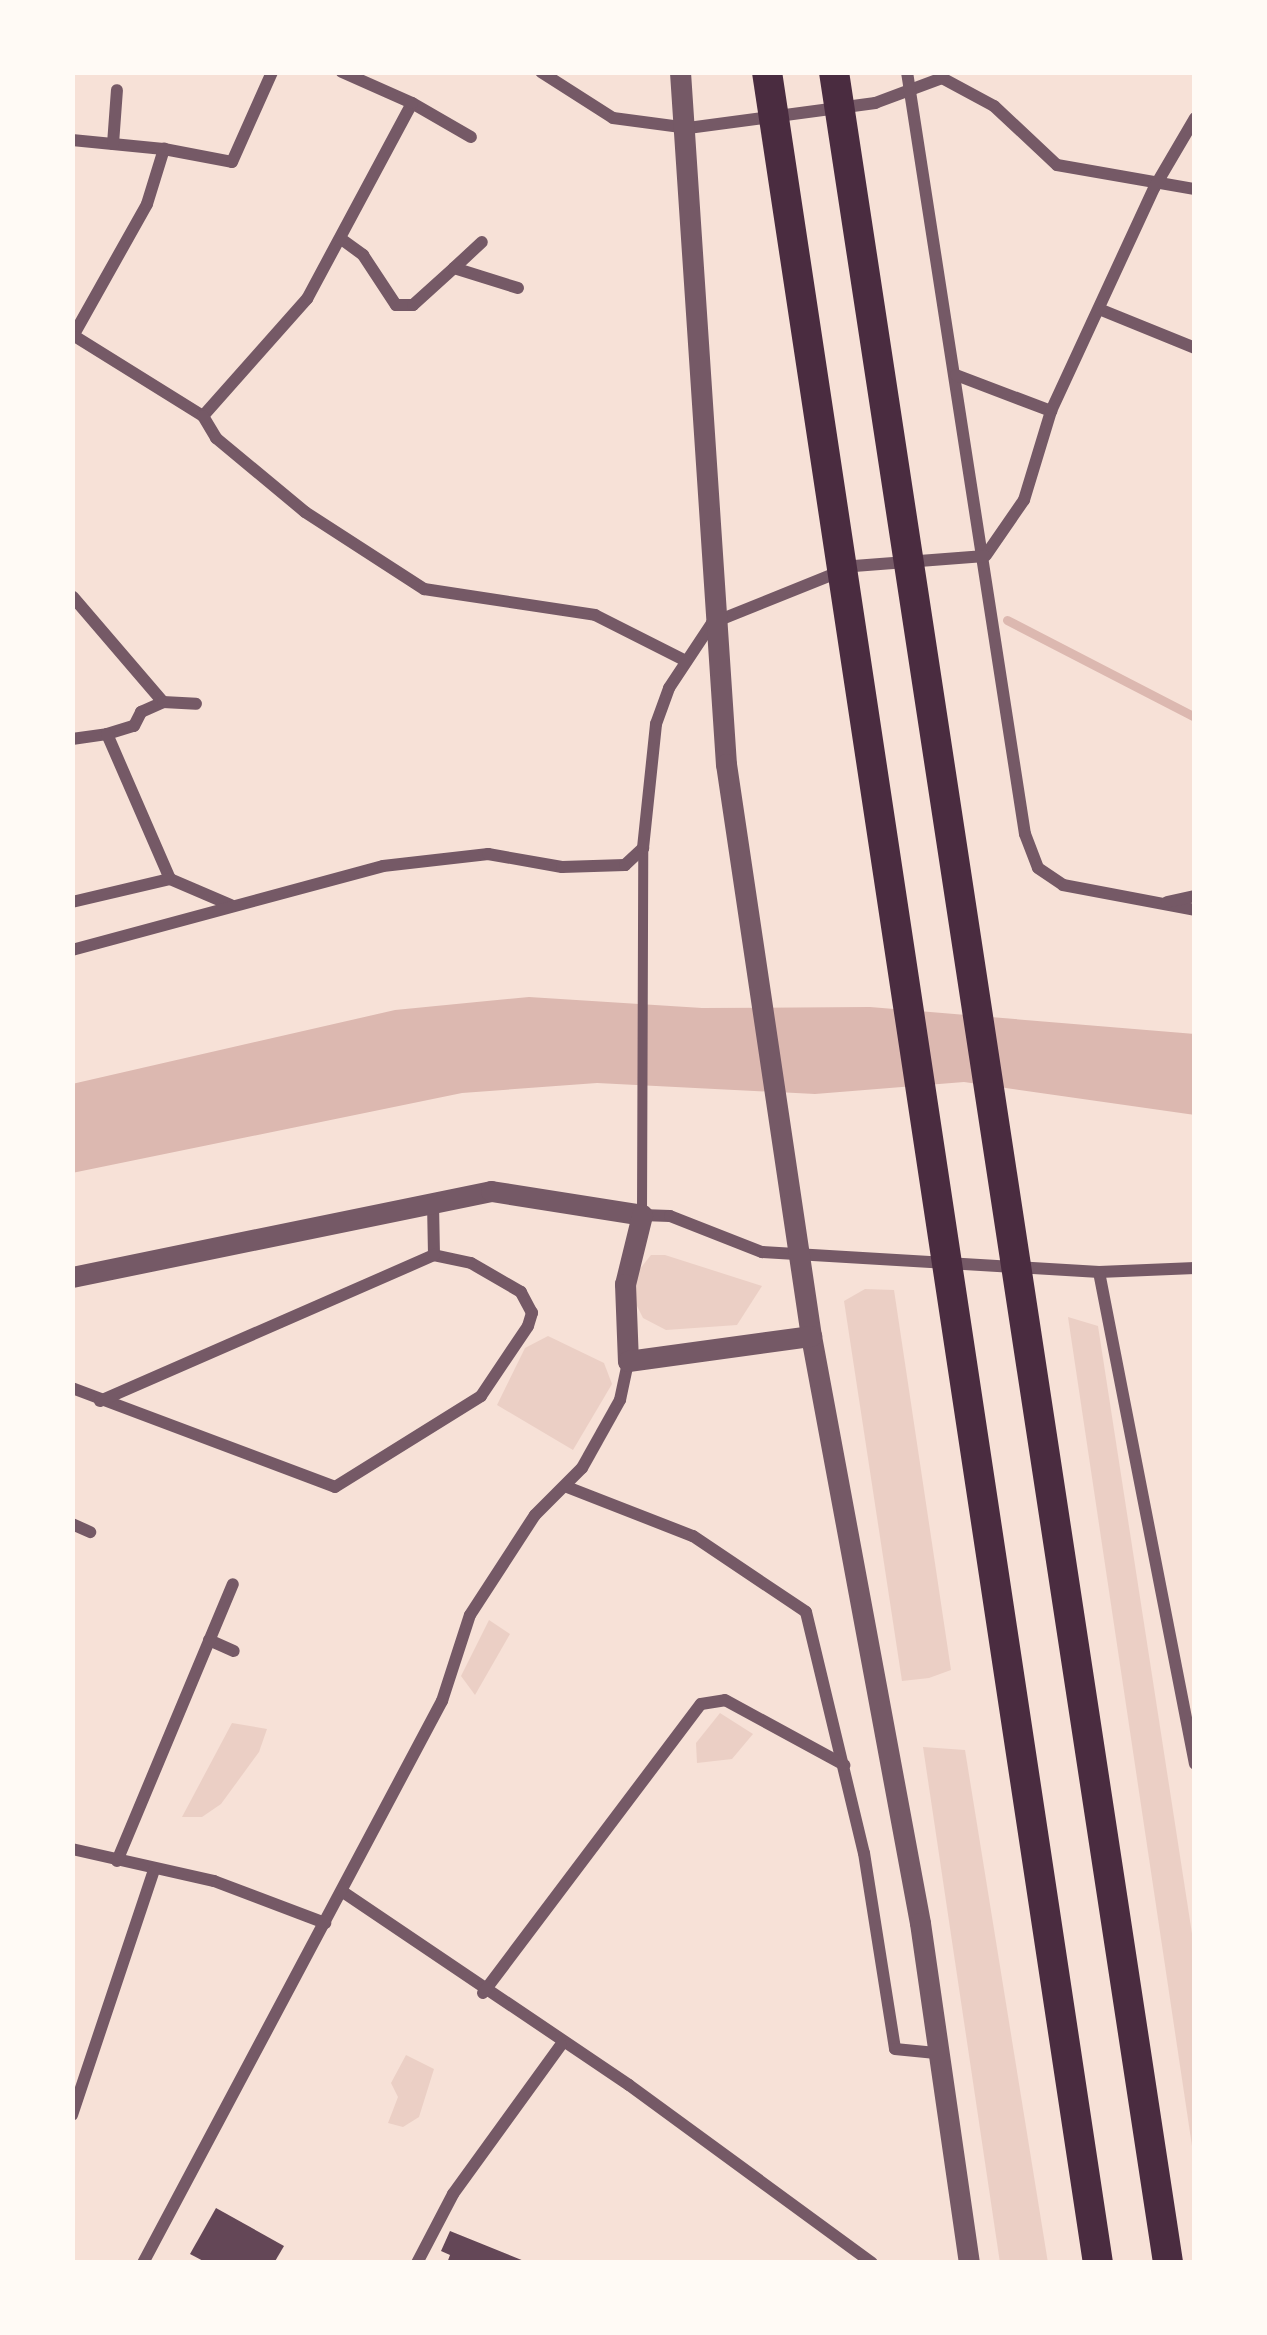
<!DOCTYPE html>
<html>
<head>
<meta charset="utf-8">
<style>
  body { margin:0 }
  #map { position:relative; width:1267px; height:2335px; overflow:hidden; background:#f7e1d7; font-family:"Zilla Slab",serif }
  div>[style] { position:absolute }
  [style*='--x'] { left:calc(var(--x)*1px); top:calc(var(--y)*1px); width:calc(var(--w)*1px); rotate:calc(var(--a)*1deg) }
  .green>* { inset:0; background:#ebcfc5 }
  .water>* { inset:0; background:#dcb8b0 }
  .stream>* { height:9px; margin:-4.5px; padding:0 4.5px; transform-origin:4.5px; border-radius:4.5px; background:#dcb8b0 }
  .building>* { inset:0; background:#644757 }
  .pedestrian>* { height:10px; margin:-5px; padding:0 5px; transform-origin:5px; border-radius:5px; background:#755966 }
  .minor>* { height:12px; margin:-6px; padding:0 6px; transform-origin:6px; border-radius:6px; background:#755966 }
  .tertiary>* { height:21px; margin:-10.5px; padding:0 10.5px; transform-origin:10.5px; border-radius:10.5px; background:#755966 }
  .motorway>* { height:30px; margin:-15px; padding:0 15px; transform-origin:15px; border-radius:15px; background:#4a2c40 }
  span { translate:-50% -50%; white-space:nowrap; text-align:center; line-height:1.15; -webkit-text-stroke:12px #fffaf5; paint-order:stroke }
  .frame { position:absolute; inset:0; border:75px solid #fffaf5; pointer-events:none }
</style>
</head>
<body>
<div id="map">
  <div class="green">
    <div style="clip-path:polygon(651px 1255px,665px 1255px,762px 1286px,737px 1325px,666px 1330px,643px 1318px,636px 1304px,635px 1275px)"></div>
    <div style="clip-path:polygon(865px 1289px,894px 1290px,951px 1670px,929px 1678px,902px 1681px,844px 1301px)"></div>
    <div style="clip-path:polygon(1068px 1317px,1098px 1326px,1195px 1953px,1195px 2166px)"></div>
    <div style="clip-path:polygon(548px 1336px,604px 1363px,612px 1384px,573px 1450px,497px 1405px,525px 1348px)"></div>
    <div style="clip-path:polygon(489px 1620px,510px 1634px,475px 1695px,461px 1676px)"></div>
    <div style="clip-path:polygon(720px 1713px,753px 1734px,732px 1759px,697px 1763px,696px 1743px)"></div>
    <div style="clip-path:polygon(232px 1723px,267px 1729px,259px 1752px,221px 1804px,202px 1817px,182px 1817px)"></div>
    <div style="clip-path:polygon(923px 1747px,965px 1750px,1048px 2263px,1000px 2263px)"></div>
    <div style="clip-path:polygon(406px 2055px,434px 2069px,419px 2117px,403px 2127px,388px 2123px,398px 2097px,391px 2083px)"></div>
  </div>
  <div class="water">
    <div style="clip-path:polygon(529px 997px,702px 1008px,870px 1007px,1195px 1034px,1195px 1115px,964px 1082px,815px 1094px,597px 1083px,462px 1093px,72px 1173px,72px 1084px,395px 1010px)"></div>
  </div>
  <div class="stream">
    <div style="--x:1007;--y:620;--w:212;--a:27.3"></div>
  </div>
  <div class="building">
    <div style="clip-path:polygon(216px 2208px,284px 2246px,274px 2263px,207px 2263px,190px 2254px)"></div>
    <div style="clip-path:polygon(450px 2231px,529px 2263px,447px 2263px,450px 2255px,441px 2251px)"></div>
  </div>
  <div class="pedestrian">
    <div style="--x:642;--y:1215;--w:367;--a:-89.8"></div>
  </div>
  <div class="minor">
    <div style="--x:541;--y:72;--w:85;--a:32.6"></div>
    <div style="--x:613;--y:118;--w:76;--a:7.6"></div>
    <div style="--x:688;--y:128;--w:189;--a:-7.6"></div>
    <div style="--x:875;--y:103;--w:72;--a:-20.5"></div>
    <div style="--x:942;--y:78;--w:59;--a:28.3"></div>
    <div style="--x:994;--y:106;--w:86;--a:43.1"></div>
    <div style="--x:1057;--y:165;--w:140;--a:9.9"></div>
    <div style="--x:907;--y:72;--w:771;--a:81.2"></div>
    <div style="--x:1025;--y:834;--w:36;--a:69"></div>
    <div style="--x:1038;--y:868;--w:30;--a:34"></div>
    <div style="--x:1063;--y:885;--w:134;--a:10.7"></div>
    <div style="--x:412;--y:103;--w:68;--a:30"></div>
    <div style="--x:72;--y:140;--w:92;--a:5.6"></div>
    <div style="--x:113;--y:144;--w:54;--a:-85.8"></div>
    <div style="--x:344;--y:241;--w:24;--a:36"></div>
    <div style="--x:363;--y:255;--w:60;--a:56.6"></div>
    <div style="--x:396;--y:305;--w:17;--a:0"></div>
    <div style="--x:413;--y:305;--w:55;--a:-42.1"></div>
    <div style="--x:454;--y:268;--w:67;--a:17.4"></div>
    <div style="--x:454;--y:268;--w:38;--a:-43"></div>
    <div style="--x:1099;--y:309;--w:104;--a:22.1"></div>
    <div style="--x:73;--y:336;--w:151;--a:-60.7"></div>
    <div style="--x:147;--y:204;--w:58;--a:-72.8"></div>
    <div style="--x:164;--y:149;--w:69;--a:10.8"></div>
    <div style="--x:232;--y:162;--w:98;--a:-66"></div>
    <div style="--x:76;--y:337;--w:150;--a:31.9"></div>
    <div style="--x:203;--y:416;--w:157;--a:-48.4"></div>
    <div style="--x:307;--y:299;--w:222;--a:-61.8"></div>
    <div style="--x:412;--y:103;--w:77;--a:-156.1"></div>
    <div style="--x:956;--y:375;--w:102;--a:20.8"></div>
    <div style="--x:203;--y:416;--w:26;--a:59"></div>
    <div style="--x:216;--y:438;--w:116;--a:39.7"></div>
    <div style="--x:305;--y:512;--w:142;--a:32.9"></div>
    <div style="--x:424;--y:589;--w:173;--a:8.6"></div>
    <div style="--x:595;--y:615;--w:102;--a:26.8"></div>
    <div style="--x:986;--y:555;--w:67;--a:-55.4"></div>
    <div style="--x:1024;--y:500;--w:93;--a:-73.1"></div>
    <div style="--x:1051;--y:411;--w:246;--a:-65.2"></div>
    <div style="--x:1154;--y:188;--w:81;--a:-59.6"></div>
    <div style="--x:73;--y:597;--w:138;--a:49.4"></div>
    <div style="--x:107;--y:734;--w:28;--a:-17"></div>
    <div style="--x:134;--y:726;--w:16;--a:-63"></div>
    <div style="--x:141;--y:712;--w:24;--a:-24"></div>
    <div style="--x:163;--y:702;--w:33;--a:3"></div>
    <div style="--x:72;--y:739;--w:35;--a:-8"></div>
    <div style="--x:107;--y:734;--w:158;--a:66.5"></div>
    <div style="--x:170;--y:879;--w:66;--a:23.1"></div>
    <div style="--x:72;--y:902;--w:101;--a:-13.2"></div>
    <div style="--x:1167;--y:902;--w:29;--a:-12"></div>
    <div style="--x:72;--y:950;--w:322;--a:-15.1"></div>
    <div style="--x:383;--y:866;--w:106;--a:-6.5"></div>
    <div style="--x:488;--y:854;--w:75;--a:10"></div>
    <div style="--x:562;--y:867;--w:63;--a:-1.8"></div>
    <div style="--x:625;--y:865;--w:25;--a:-43"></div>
    <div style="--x:643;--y:848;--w:125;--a:-84"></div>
    <div style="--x:656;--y:724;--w:38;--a:-70"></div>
    <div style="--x:669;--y:688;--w:78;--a:-56.5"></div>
    <div style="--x:712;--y:623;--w:153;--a:-21.9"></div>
    <div style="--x:854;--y:566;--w:131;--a:-4.4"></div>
    <div style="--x:642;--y:1215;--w:28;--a:2"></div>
    <div style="--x:670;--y:1216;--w:99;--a:21.4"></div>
    <div style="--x:762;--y:1252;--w:338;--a:3.4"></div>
    <div style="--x:1099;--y:1272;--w:96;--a:-2.4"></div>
    <div style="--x:1099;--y:1272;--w:501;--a:78.96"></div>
    <div style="--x:72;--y:1388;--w:281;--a:20.6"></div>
    <div style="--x:335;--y:1487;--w:172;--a:-31.9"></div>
    <div style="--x:481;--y:1396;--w:84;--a:-56.1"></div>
    <div style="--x:528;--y:1326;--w:14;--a:-73"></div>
    <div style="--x:532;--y:1313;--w:24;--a:-118"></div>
    <div style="--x:521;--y:1292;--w:58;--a:-149.9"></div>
    <div style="--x:471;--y:1263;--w:38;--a:-168"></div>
    <div style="--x:434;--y:1255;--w:53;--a:-91.1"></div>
    <div style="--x:100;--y:1401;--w:365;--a:-23.6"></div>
    <div style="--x:567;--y:1487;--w:135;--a:21.3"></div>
    <div style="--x:693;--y:1536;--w:136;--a:33.9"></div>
    <div style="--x:806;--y:1612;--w:248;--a:76.5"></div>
    <div style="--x:864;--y:1853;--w:198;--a:81"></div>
    <div style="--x:895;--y:2049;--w:41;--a:5.6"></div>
    <div style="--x:72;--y:1524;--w:20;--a:24"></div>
    <div style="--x:209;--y:1640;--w:27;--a:24"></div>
    <div style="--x:72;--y:1849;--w:146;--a:12.7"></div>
    <div style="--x:214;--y:1881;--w:119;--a:20.7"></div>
    <div style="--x:117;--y:1861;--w:300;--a:-67.3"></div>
    <div style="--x:343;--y:1892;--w:345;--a:34"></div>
    <div style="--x:629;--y:2085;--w:301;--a:36.2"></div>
    <div style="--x:483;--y:1993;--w:362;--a:-53"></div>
    <div style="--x:701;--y:1704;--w:24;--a:-9"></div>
    <div style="--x:725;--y:1700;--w:136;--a:28.6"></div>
    <div style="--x:72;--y:2115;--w:258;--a:-71.5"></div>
    <div style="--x:143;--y:2263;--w:637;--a:-61.99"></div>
    <div style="--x:442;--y:1701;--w:90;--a:-72"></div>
    <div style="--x:470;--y:1615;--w:119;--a:-57"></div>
    <div style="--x:535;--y:1515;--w:66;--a:-45"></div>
    <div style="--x:582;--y:1468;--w:78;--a:-60.8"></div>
    <div style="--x:620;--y:1400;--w:40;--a:-78"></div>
    <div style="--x:417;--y:2263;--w:78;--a:-62.4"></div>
    <div style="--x:453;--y:2194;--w:184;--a:-54.1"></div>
  </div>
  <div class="tertiary">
    <div style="--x:680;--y:72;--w:694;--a:86.2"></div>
    <div style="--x:726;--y:764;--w:578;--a:81.55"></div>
    <div style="--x:811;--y:1336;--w:597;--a:79.48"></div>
    <div style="--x:920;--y:1923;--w:344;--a:81.8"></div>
    <div style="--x:72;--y:1277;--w:428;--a:-11.6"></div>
    <div style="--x:491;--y:1191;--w:153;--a:9"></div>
    <div style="--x:642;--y:1215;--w:71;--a:103.8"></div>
    <div style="--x:625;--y:1284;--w:77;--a:87.8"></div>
    <div style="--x:628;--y:1361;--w:185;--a:-7.8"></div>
  </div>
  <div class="motorway">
    <div style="--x:767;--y:72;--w:2216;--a:81.41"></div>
    <div style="--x:834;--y:72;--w:2216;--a:81.33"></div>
  </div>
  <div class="frame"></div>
</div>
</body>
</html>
